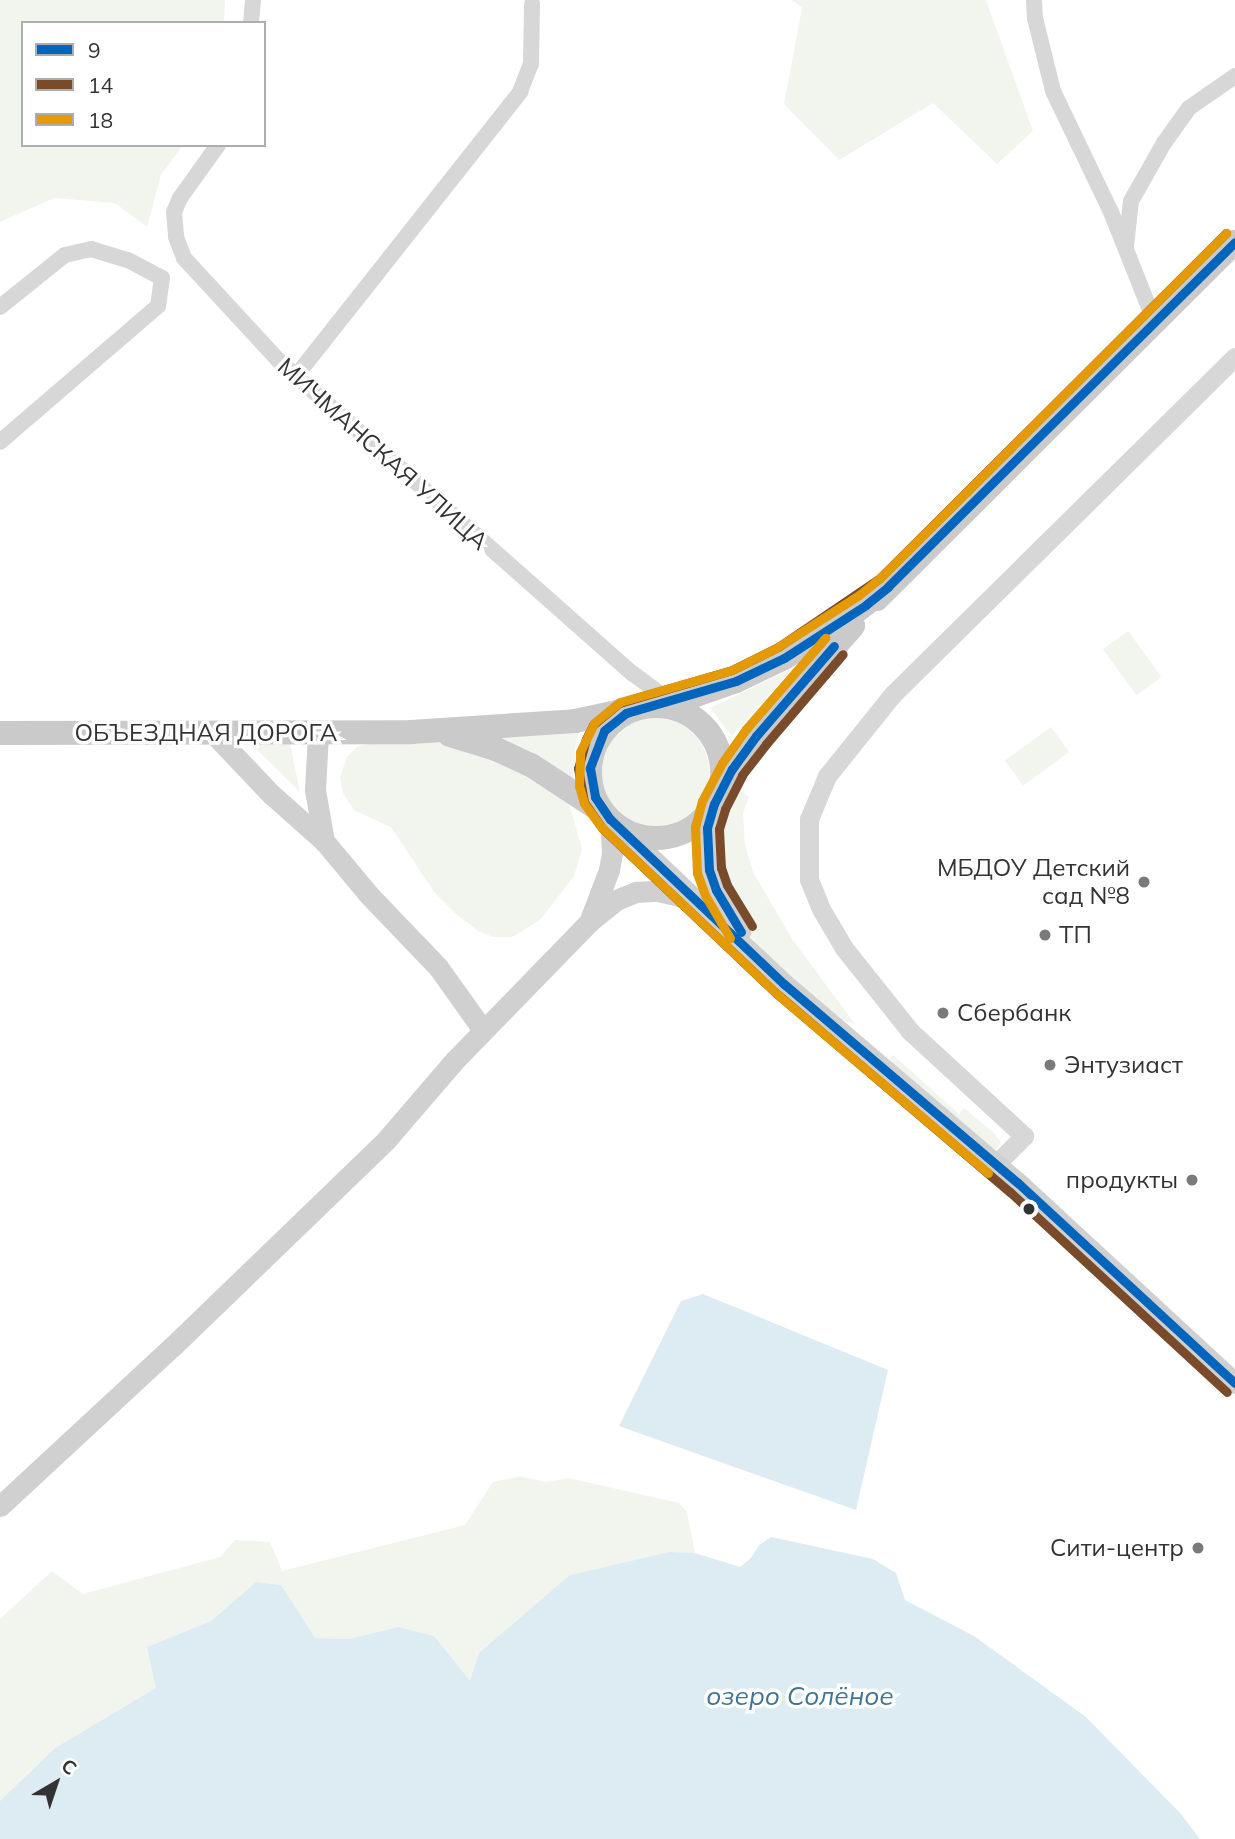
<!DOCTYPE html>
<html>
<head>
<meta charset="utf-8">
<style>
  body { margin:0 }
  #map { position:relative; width:1235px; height:1839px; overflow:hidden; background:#fff; font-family:Mulish,sans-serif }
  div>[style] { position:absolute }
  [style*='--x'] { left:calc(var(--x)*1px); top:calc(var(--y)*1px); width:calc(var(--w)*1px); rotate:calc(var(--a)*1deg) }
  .green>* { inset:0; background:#f1f5ed; transform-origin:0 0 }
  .round { border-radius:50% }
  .water>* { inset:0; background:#ddebf3 }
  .minor>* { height:16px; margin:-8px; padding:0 8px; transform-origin:8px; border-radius:8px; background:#d7d7d7 }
  .tertiary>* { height:19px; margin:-9.5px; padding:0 9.5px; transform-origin:9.5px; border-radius:9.5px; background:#d7d7d7 }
  .secondary>* { height:21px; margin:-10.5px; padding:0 10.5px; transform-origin:10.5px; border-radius:10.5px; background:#d0d0d0 }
  .primary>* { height:24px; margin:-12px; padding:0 12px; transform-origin:12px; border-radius:12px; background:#cacaca }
  .primary>.ring { margin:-12px; padding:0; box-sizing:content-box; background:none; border:24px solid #cacaca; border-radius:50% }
  .bus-1>* { height:9px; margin:-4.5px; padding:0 4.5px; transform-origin:4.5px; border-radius:4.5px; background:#0065bd }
  .bus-2>* { height:9px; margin:-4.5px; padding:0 4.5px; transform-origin:4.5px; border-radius:4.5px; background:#7a4b2a }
  .bus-3>* { height:9px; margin:-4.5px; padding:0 4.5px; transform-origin:4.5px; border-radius:4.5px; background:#e39a05 }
  .dots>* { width:19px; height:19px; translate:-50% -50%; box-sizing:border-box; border:4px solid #fff; border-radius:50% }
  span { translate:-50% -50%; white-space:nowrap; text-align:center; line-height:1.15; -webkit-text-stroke:7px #fff; paint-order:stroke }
  .street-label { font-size:24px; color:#333 }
  .poi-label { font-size:24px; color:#333 }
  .right { translate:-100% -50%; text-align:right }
  .left { translate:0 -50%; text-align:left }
  .water-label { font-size:26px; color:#3f7597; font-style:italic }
  .legend { position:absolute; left:21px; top:21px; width:245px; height:126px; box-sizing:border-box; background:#fff; border:2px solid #adadad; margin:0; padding:9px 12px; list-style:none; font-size:21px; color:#333 }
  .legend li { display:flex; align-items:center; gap:14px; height:35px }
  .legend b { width:35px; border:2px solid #adadad }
  .north { position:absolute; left:21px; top:1748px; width:70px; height:70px; -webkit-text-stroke:5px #fff; paint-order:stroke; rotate:39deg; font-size:19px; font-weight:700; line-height:28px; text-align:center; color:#333 }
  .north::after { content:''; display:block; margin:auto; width:24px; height:32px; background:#333; clip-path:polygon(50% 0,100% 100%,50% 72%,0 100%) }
</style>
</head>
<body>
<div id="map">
  <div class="green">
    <div style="clip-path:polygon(0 0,225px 0,224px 23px,23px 23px,23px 145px,183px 145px,161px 175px,147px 227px,115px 203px,54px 198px,0 222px)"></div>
    <div style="clip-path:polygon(792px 0,986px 0,1033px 131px,997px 164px,933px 103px,839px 160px,784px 104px,802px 8px)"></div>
    <div style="left:1128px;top:631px;width:57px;height:31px;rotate:54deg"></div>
    <div style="clip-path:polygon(793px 668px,732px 736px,710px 708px)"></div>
    <div class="round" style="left:601px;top:718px;width:108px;height:108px"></div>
    <div style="clip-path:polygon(583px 726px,576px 739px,573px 781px,497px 737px)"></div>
    <div style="left:1051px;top:727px;width:31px;height:57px;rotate:54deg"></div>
    <div style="clip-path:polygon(245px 738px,289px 739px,300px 792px)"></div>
    <div style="clip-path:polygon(421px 740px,454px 743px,512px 765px,558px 792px,570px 806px,582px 849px,574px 876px,540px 920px,512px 937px,493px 937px,478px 931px,456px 914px,434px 892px,391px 827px,355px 811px,343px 793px,340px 777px,347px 757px,357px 747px,373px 742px)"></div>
    <div style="clip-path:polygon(739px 790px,749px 797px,743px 813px,745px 845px,753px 872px,792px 939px,855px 1024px,834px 1018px,779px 968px,745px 930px,722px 880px,720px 859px,725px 820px)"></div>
    <div style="clip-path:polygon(893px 1055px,959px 1114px,964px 1108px,993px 1132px,1001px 1142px,998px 1148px,993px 1150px,888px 1061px)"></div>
    <div style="clip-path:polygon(520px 1476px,546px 1482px,568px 1478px,679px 1503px,687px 1512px,695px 1553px,670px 1552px,470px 1681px,398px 1627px,349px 1639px,314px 1638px,281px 1585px,256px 1582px,211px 1621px,147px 1647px,157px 1688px,55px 1748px,0 1801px,0 1619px,52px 1571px,83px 1594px,220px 1557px,235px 1540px,270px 1542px,282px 1571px,465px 1525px,493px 1482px)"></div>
  </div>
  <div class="water">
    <div style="clip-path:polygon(703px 1294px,888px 1370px,856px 1510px,619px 1426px,681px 1301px)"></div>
    <div style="clip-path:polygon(771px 1537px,873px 1559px,896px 1573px,905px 1600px,974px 1636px,1086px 1717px,1181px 1814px,1200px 1839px,0 1839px,0 1801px,55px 1748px,156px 1688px,147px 1647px,211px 1621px,256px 1582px,281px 1585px,315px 1638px,349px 1639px,398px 1627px,434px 1636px,470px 1681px,479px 1653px,570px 1575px,670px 1552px,695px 1553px,740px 1567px,751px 1558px,759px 1545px)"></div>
  </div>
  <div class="minor">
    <div style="--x:1034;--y:0;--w:18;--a:87"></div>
    <div style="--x:1035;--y:18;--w:75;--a:76.1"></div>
    <div style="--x:1053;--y:91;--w:134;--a:64.4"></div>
    <div style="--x:1111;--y:212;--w:116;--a:68.3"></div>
    <div style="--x:251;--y:23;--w:23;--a:-85"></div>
    <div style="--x:218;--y:145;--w:65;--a:125.6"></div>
    <div style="--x:180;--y:198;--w:15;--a:113"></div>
    <div style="--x:174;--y:212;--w:25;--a:85"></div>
    <div style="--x:176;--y:237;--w:22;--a:69"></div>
    <div style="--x:184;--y:258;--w:139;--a:47.3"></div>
    <div style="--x:278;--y:360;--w:473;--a:41.5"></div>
    <div style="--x:632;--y:673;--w:76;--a:36.4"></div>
    <div style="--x:1126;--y:246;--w:45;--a:-83.7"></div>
    <div style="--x:1131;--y:201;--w:67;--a:-60.4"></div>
    <div style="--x:1164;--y:143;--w:43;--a:-54.5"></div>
    <div style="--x:1189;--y:108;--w:56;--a:-34.8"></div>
    <div style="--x:0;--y:307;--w:83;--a:-38.7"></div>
    <div style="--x:65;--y:255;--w:27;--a:-13"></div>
    <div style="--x:91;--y:249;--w:39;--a:17"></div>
    <div style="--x:128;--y:260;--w:38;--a:28"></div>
    <div style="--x:162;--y:278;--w:28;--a:98"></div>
    <div style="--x:158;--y:306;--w:208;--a:139.3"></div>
    <div style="--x:296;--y:376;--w:362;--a:-51.7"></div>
    <div style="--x:520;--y:92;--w:30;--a:-69"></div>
    <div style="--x:531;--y:64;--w:60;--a:-89"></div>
  </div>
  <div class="tertiary">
    <div style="--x:996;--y:1164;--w:40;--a:-45"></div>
    <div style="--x:1024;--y:1136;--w:155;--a:-137.4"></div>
    <div style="--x:910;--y:1031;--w:106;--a:-128.5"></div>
    <div style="--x:844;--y:948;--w:45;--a:-120.5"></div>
    <div style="--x:821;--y:909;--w:31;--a:-112"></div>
    <div style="--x:809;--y:880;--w:61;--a:-90"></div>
    <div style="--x:809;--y:819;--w:47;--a:-67.3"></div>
    <div style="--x:827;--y:776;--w:105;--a:-51.2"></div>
    <div style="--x:893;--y:694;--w:480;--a:-44.6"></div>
  </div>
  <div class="secondary">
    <div style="--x:214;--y:734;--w:83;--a:46.5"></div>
    <div style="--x:271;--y:794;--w:71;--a:41.6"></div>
    <div style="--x:324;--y:841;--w:70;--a:50.2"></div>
    <div style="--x:369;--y:895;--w:100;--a:46.2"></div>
    <div style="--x:438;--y:967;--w:77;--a:54.5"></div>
    <div style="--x:318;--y:734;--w:56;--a:93.1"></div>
    <div style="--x:315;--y:790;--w:52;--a:80"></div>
    <div style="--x:714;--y:804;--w:25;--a:106"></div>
    <div style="--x:707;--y:828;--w:42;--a:87.3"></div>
    <div style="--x:709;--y:870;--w:21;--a:71"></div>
    <div style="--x:716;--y:890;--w:48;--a:59.7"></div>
    <div style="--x:610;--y:819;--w:240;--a:43.5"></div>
    <div style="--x:784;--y:984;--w:307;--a:40.4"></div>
    <div style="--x:1018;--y:1183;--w:295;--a:42.7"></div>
    <div style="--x:591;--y:917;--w:50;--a:-69"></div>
    <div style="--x:609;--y:870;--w:17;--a:-80"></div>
    <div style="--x:612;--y:853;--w:34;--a:-93"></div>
    <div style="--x:0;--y:1506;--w:236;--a:-42.8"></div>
    <div style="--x:173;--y:1346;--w:298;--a:-44"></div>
    <div style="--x:387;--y:1139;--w:104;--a:-49.3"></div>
    <div style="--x:455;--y:1060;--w:192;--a:-45.8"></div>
    <div style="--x:589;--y:922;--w:35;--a:-39"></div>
    <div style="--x:616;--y:900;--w:22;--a:-22"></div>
    <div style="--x:636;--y:892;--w:22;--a:-3"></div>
    <div style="--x:658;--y:891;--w:22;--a:13"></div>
    <div style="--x:679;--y:896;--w:29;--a:25"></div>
  </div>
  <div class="primary">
    <div style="--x:877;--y:599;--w:506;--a:-44.92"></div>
    <div class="ring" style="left:590px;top:706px;width:108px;height:108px"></div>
    <div style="--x:0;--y:733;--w:411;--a:-0.1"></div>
    <div style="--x:411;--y:732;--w:164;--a:-3.8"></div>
    <div style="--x:575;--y:721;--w:124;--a:-12.1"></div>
    <div style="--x:696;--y:695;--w:42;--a:-19.3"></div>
    <div style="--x:736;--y:681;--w:53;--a:-25.6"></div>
    <div style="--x:784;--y:658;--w:58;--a:-31"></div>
    <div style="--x:834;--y:628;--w:68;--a:-37.2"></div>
    <div style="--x:450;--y:735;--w:48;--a:16.9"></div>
    <div style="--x:496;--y:749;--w:38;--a:25"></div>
    <div style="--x:531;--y:765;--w:84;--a:33.3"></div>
    <div style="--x:714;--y:804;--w:39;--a:-63"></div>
    <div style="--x:732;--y:769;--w:41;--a:-54"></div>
    <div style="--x:756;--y:736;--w:147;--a:-48.6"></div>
  </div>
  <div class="bus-1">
    <div style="--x:1235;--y:242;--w:489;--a:135.2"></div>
    <div style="--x:888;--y:587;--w:28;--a:141"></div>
    <div style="--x:866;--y:605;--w:98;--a:147.1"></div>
    <div style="--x:784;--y:658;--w:53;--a:154.4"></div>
    <div style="--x:736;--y:681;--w:115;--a:163.8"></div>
    <div style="--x:626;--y:713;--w:28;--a:141"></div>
    <div style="--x:604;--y:731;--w:40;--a:111"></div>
    <div style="--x:590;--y:768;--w:29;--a:80"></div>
    <div style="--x:595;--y:797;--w:27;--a:56"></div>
    <div style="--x:610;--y:819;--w:240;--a:43.5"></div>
    <div style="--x:784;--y:984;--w:307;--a:40.4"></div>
    <div style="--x:1018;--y:1183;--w:295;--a:42.7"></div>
    <div style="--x:741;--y:932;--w:49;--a:-120.8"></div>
    <div style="--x:716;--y:890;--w:21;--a:-109"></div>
    <div style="--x:709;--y:870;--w:42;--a:-92.7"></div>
    <div style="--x:707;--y:828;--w:25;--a:-74"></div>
    <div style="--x:714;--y:804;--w:39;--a:-63"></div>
    <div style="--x:732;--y:769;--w:41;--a:-54"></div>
    <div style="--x:756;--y:736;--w:119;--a:-49.1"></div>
  </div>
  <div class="bus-2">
    <div style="--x:1226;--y:233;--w:489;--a:135.1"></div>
    <div style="--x:880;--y:578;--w:123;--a:145.9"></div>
    <div style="--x:778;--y:647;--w:51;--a:153.4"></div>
    <div style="--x:732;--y:670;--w:118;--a:163.7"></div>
    <div style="--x:619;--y:703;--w:34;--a:140"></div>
    <div style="--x:593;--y:725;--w:16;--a:117"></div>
    <div style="--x:586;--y:739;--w:30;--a:105"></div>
    <div style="--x:578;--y:768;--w:35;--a:80"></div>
    <div style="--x:584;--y:802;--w:32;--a:55"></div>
    <div style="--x:602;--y:828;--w:240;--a:43.5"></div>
    <div style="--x:776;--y:993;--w:307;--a:40.4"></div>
    <div style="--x:1010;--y:1192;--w:295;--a:42.7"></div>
    <div style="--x:752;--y:926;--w:48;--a:-121.4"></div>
    <div style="--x:727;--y:885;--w:18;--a:-109"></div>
    <div style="--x:721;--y:868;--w:39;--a:-93"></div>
    <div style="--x:719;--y:829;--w:21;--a:-73"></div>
    <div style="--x:725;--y:809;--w:38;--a:-63"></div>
    <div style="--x:742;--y:775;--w:39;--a:-52"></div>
    <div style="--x:766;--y:744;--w:118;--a:-49.5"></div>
  </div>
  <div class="bus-3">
    <div style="--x:730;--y:938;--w:50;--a:-120.2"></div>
    <div style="--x:705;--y:895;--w:23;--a:-110"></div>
    <div style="--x:697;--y:873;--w:46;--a:-92.5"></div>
    <div style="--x:695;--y:827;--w:27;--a:-75"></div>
    <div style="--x:702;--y:801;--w:43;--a:-62.2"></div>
    <div style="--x:722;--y:763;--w:42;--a:-54.8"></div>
    <div style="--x:746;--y:729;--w:121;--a:-49"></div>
    <div style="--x:988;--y:1173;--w:278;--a:-139.7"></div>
    <div style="--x:776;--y:993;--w:240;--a:-136.5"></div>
    <div style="--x:602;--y:828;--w:31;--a:-126"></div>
    <div style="--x:584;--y:803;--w:18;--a:-106"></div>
    <div style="--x:579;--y:786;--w:34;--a:-88"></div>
    <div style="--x:580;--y:752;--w:32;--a:-64"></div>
    <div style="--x:594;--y:723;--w:33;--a:-39"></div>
    <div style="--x:620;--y:702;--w:116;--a:-15.9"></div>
    <div style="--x:732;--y:670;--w:51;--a:-26.6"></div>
    <div style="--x:778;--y:647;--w:96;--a:-32.7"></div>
    <div style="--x:859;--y:595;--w:27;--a:-39"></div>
    <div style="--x:880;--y:578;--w:489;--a:-44.9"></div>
  </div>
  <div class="dots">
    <div style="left:1144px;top:882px;background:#7a7a7a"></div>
    <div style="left:1045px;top:935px;background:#7a7a7a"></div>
    <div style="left:943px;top:1013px;background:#7a7a7a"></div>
    <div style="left:1050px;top:1065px;background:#7a7a7a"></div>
    <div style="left:1192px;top:1180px;background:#7a7a7a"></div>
    <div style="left:1029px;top:1209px;background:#333"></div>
    <div style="left:1198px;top:1548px;background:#7a7a7a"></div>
  </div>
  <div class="street-label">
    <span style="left:383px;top:454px;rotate:42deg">МИЧМАНСКАЯ УЛИЦА</span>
    <span style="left:206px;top:733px">ОБЪЕЗДНАЯ ДОРОГА</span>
  </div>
  <div class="poi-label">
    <span class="right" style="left:1130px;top:882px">МБДОУ Детский<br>сад №8</span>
    <span class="left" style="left:1059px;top:935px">ТП</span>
    <span class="left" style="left:957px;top:1013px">Сбербанк</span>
    <span class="left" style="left:1064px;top:1065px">Энтузиаст</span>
    <span class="right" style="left:1178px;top:1180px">продукты</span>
    <span class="right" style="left:1184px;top:1548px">Сити-центр</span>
  </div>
  <div class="water-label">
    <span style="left:800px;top:1696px">озеро Солёное</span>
  </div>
  <ul class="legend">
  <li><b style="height:9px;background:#0065bd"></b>9</li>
  <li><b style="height:9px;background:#7a4b2a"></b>14</li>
  <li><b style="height:9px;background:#e39a05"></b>18</li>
  </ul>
  <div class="north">С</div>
</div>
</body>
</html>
